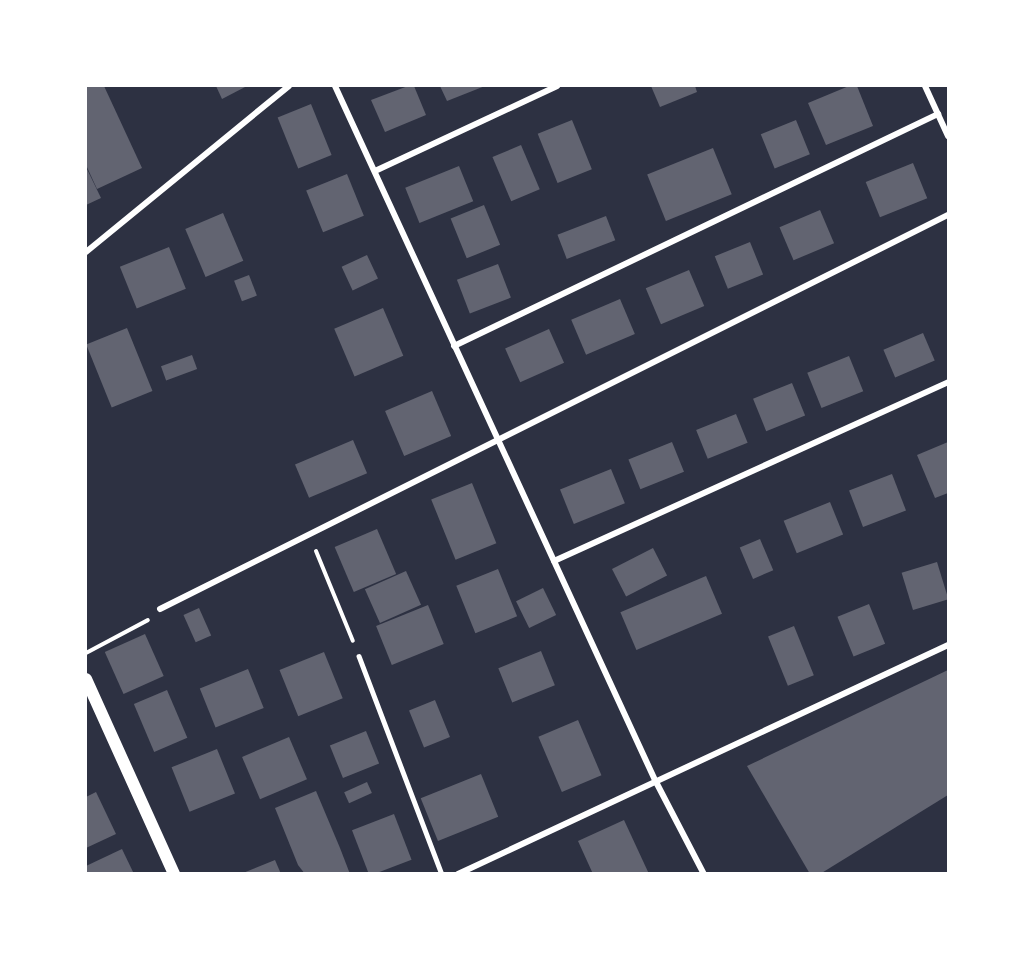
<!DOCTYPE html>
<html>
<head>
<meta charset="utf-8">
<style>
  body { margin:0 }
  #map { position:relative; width:1034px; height:959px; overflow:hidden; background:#2d3142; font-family:Inter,sans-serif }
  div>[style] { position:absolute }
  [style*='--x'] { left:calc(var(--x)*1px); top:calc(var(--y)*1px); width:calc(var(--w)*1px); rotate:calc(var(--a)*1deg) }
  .building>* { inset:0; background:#626471; transform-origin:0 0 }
  .path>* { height:4px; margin:-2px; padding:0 2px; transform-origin:2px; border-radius:2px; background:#fff }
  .service>* { height:4.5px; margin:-2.25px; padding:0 2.25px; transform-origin:2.25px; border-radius:2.25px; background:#fff }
  .minor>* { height:6px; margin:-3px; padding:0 3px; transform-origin:3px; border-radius:3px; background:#fff }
  .secondary>* { height:12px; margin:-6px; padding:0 6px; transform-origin:6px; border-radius:6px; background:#fff }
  span { translate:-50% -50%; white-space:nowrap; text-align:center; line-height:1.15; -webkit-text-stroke:5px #fff; paint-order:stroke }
  .frame { position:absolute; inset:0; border:87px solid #fff; pointer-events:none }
</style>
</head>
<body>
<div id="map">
  <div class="building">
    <div style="clip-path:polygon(86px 86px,104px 86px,142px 168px,97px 189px,86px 165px)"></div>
    <div style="clip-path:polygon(216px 86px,247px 86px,222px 99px)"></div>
    <div style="clip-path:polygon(408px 86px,414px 86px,426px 115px,385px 132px,371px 100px)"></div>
    <div style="clip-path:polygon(440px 86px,485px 86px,447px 101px)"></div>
    <div style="clip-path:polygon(651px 86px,695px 86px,697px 92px,660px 107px)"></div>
    <div style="clip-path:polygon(849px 86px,857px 86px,873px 126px,826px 145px,808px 103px)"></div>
    <div style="left:311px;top:104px;width:55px;height:36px;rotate:68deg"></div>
    <div style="left:572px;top:120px;width:53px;height:37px;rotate:68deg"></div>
    <div style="left:796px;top:120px;width:37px;height:38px;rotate:68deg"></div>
    <div style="left:521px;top:145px;width:48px;height:31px;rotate:67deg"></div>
    <div style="left:713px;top:148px;width:50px;height:71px;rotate:68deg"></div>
    <div style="left:913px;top:163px;width:38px;height:51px;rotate:68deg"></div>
    <div style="left:459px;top:166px;width:38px;height:58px;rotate:68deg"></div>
    <div style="clip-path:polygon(86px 167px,101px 198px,86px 205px)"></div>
    <div style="left:347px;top:174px;width:45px;height:44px;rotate:68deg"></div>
    <div style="left:484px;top:205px;width:43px;height:36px;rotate:68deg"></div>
    <div style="left:820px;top:210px;width:36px;height:44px;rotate:67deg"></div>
    <div style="left:223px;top:213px;width:52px;height:41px;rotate:67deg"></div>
    <div style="left:606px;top:216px;width:26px;height:52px;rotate:69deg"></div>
    <div style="left:750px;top:242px;width:35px;height:38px;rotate:68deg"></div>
    <div style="left:169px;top:247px;width:45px;height:53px;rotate:68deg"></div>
    <div style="left:367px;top:255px;width:26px;height:28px;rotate:65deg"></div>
    <div style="left:498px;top:264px;width:36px;height:44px;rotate:69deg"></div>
    <div style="left:689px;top:270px;width:39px;height:47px;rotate:67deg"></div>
    <div style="left:249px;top:275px;width:22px;height:16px;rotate:69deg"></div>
    <div style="left:620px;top:299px;width:38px;height:53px;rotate:67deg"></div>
    <div style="left:383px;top:308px;width:52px;height:53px;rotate:67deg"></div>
    <div style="left:127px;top:328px;width:68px;height:44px;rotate:68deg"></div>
    <div style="left:549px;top:329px;width:37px;height:48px;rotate:66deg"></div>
    <div style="left:923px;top:333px;width:30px;height:43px;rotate:67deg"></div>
    <div style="left:192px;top:355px;width:15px;height:33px;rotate:70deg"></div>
    <div style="left:849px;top:356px;width:38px;height:45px;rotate:68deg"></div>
    <div style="left:792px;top:383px;width:35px;height:42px;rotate:68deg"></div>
    <div style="left:432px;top:391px;width:49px;height:51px;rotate:67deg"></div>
    <div style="left:736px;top:414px;width:31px;height:43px;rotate:68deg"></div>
    <div style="left:353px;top:440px;width:36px;height:63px;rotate:67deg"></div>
    <div style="left:672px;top:442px;width:32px;height:47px;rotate:68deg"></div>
    <div style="clip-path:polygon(948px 442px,948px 493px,935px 498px,917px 455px)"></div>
    <div style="left:611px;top:469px;width:37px;height:55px;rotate:68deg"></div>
    <div style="left:892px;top:474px;width:39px;height:46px;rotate:69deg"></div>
    <div style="left:472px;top:483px;width:65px;height:44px;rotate:68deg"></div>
    <div style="left:830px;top:502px;width:35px;height:50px;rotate:68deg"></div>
    <div style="left:377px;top:529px;width:49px;height:46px;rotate:67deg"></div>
    <div style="left:760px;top:539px;width:34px;height:22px;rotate:67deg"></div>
    <div style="left:653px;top:548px;width:31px;height:46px;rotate:63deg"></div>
    <div style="left:937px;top:562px;width:39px;height:37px;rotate:73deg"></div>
    <div style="left:498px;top:569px;width:51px;height:45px;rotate:68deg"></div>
    <div style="left:406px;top:571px;width:37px;height:45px;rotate:66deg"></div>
    <div style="left:706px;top:576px;width:41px;height:93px;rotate:67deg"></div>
    <div style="left:543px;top:588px;width:30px;height:30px;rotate:64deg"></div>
    <div style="left:869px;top:604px;width:43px;height:34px;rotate:68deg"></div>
    <div style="left:428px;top:605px;width:42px;height:56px;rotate:68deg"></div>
    <div style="left:199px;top:608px;width:30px;height:17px;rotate:66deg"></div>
    <div style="left:794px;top:626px;width:53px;height:28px;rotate:68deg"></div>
    <div style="left:145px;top:634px;width:46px;height:44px;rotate:66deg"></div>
    <div style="left:541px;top:651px;width:37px;height:46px;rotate:68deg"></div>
    <div style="left:324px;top:652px;width:50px;height:48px;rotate:68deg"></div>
    <div style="left:248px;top:669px;width:42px;height:52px;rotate:68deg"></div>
    <div style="clip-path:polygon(948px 670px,948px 795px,820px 874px,810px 874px,747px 766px)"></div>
    <div style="left:167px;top:690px;width:52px;height:36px;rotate:67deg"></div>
    <div style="left:435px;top:700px;width:40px;height:28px;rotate:68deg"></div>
    <div style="left:578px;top:720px;width:60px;height:43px;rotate:67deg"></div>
    <div style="left:366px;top:731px;width:35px;height:39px;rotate:68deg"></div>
    <div style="left:289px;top:737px;width:46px;height:51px;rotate:67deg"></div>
    <div style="left:217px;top:749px;width:48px;height:49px;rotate:68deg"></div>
    <div style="left:481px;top:774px;width:46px;height:65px;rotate:68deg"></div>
    <div style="left:367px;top:782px;width:12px;height:25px;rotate:66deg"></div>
    <div style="clip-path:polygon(316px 791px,340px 848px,350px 874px,305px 874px,298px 865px,275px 808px)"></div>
    <div style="clip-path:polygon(96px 792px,116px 834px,86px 848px,86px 797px)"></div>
    <div style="left:394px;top:814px;width:49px;height:45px;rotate:69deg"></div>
    <div style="clip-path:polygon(624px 820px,649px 874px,593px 874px,578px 841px)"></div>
    <div style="clip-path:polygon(122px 849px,134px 874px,87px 874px,86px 866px)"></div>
    <div style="clip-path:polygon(275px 860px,281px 874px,243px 874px,243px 873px)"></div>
  </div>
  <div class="path">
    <div style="--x:316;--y:551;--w:97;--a:67.7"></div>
    <div style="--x:86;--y:653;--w:70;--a:-28"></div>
  </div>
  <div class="service">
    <div style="--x:359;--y:656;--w:233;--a:69.2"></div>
  </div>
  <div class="minor">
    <div style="--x:335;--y:86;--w:764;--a:65.25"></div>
    <div style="--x:655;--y:780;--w:106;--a:62.5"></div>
    <div style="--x:925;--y:86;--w:55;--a:65.3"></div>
    <div style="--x:375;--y:171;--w:201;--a:-25"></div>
    <div style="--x:86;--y:252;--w:262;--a:-39.3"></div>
    <div style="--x:454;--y:346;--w:537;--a:-25.61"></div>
    <div style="--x:554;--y:561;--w:433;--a:-24.4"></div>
    <div style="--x:160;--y:609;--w:881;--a:-26.57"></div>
    <div style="--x:458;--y:874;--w:541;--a:-25.05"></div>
  </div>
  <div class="secondary">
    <div style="--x:86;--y:679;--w:214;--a:65.7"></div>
  </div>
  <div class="frame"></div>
</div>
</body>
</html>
